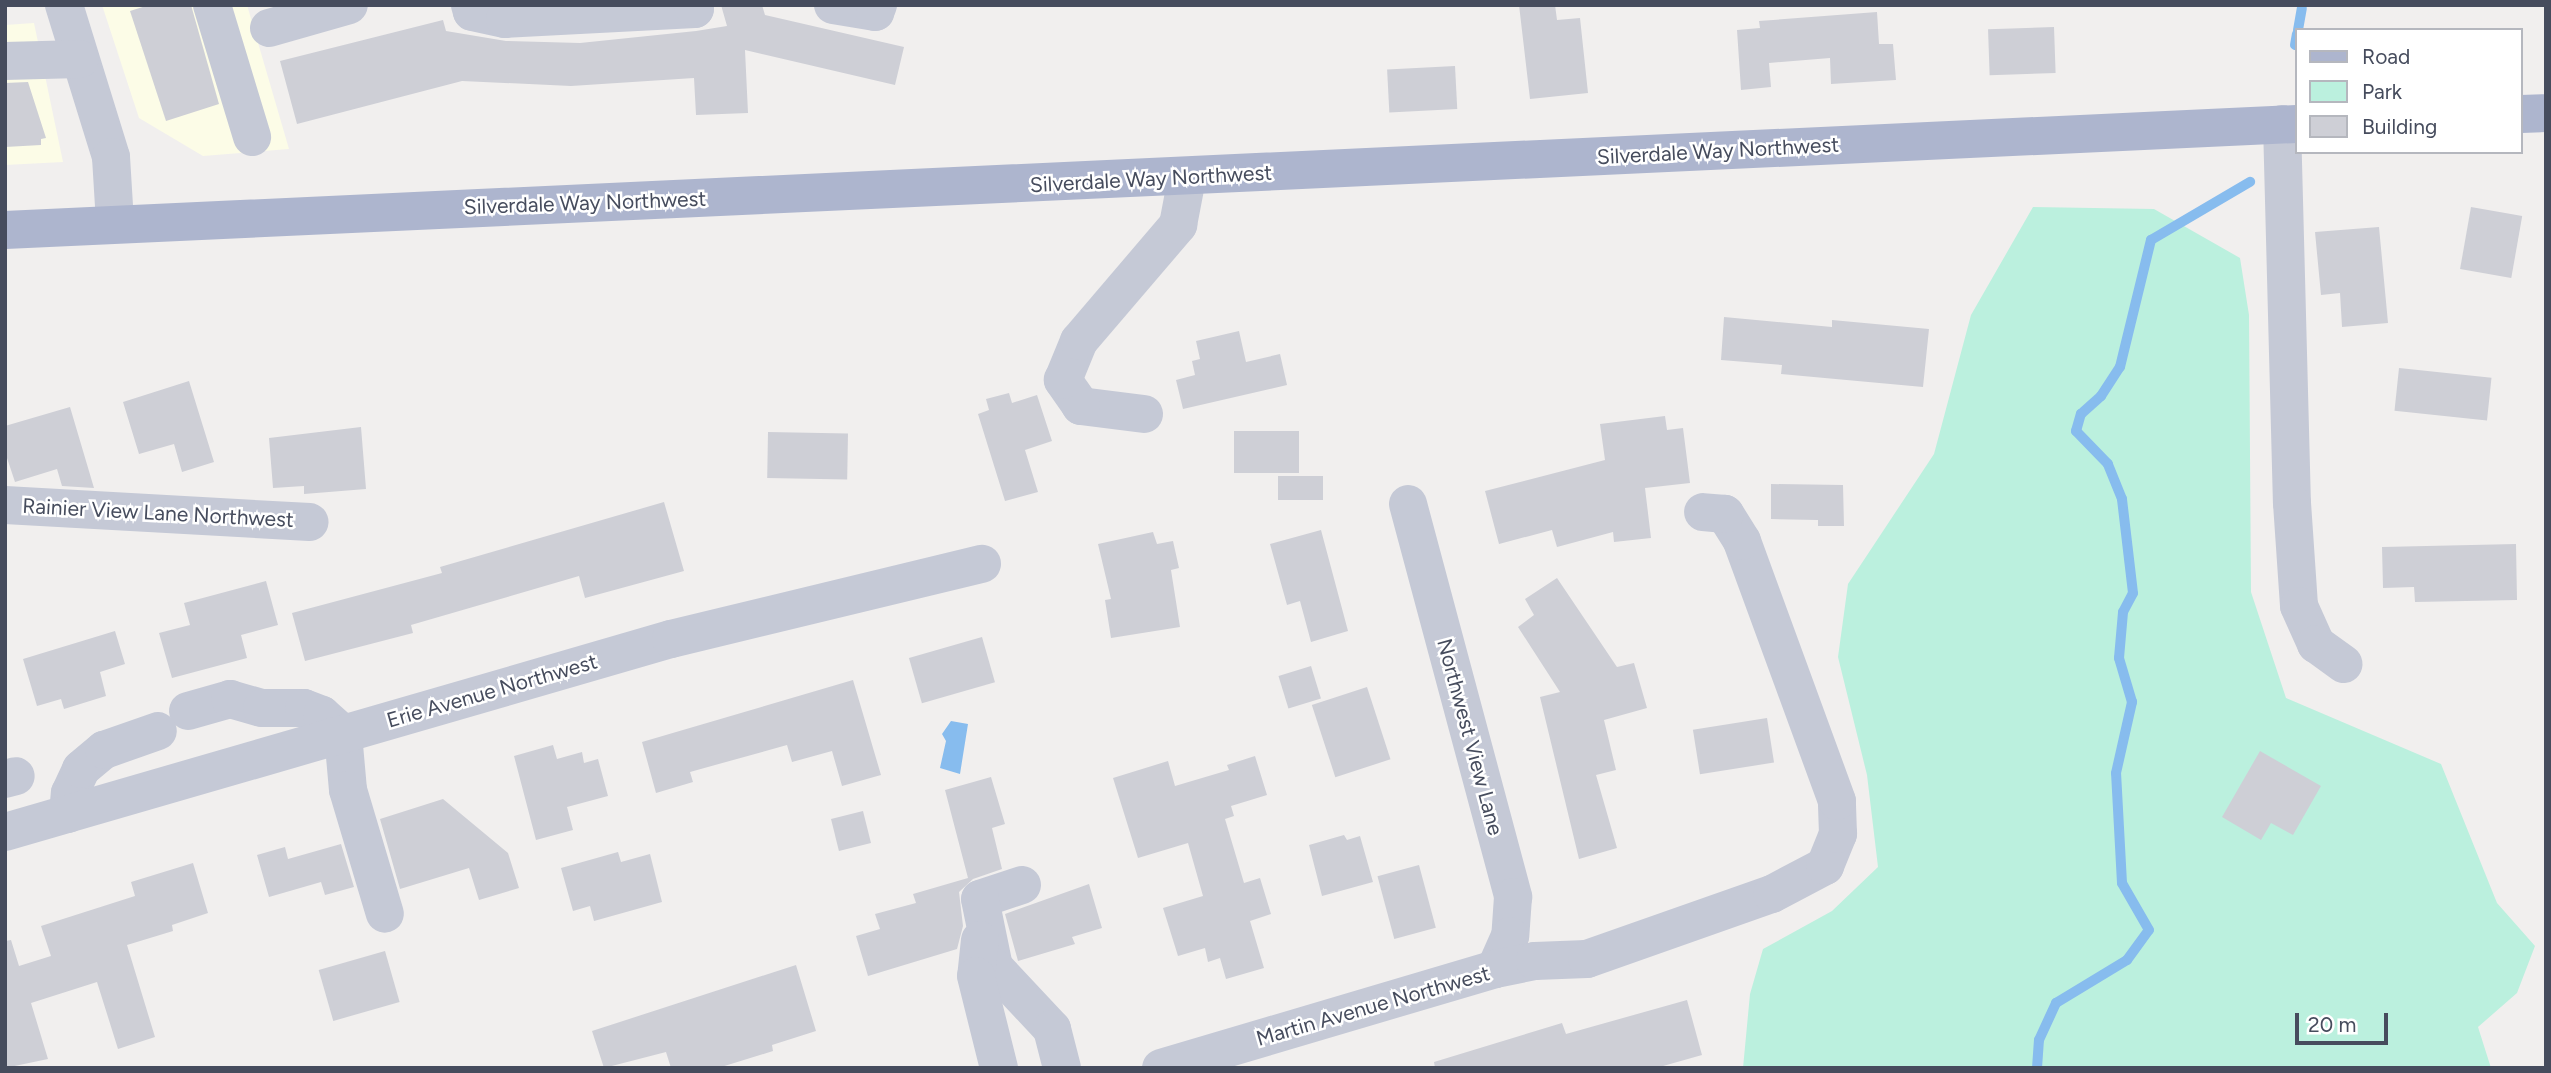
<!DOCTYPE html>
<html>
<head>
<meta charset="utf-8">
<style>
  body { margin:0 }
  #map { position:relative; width:2551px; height:1073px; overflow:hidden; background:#f1efee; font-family:Figtree,sans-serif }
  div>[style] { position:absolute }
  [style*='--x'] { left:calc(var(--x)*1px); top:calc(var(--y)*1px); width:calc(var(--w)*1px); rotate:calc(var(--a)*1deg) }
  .commercial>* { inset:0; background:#fcfce7 }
  .green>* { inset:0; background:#bbf0de }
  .water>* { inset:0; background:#87bcee }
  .stream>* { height:10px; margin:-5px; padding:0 5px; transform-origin:5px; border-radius:5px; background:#87bcee }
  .building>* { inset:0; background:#cecfd6; transform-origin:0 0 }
  .minor>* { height:38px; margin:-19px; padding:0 19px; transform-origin:19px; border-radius:19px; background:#c5c9d6 }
  .major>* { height:38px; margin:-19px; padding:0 19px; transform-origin:19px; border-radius:19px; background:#adb5ce }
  span { translate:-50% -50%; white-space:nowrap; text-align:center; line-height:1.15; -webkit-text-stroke:5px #fff; paint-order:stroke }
  .street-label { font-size:21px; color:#464c5d }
  .frame { position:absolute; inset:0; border:7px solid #464c5d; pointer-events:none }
  .legend { position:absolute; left:2295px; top:28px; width:228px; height:126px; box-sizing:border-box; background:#fff; border:2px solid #b5b7be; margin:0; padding:9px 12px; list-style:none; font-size:21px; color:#464c5d }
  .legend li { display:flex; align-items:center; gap:14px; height:35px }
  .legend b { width:35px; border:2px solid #b5b7be }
  .scale { position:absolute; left:2295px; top:1013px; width:93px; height:32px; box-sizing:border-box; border:4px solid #464c5d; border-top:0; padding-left:9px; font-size:21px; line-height:24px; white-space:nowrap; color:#464c5d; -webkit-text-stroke:5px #fff; paint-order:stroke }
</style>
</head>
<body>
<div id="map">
  <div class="commercial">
    <div style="clip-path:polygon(102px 5px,247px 5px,289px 149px,203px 156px,139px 118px)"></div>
    <div style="clip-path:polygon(34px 23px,63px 162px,5px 165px,5px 25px)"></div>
  </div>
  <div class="green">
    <div style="clip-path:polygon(2033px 207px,2154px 209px,2240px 258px,2249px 315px,2251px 592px,2286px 698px,2441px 764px,2497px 903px,2535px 946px,2517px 993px,2478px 1027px,2491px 1068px,1743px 1068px,1750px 994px,1763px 949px,1832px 911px,1878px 867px,1867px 775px,1838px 657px,1848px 584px,1934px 454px,1971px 315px)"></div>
  </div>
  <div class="water">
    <div style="clip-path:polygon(951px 721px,968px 724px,960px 774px,940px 768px,946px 741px,942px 734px)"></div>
  </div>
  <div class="stream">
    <div style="--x:2298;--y:30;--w:22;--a:-80"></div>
    <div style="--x:2295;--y:45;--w:11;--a:-80"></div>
    <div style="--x:2037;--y:1068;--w:28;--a:-86"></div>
    <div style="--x:2039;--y:1040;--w:41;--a:-65.3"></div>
    <div style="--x:2056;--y:1003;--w:83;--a:-31.2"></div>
    <div style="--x:2127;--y:960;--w:37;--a:-54"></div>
    <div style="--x:2149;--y:930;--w:54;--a:-119.9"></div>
    <div style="--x:2122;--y:883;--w:110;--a:-93.1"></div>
    <div style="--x:2116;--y:773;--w:73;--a:-77.3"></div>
    <div style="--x:2132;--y:702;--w:46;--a:-106.5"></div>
    <div style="--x:2119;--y:658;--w:46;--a:-85"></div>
    <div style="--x:2123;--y:612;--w:21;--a:-62"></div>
    <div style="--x:2133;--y:593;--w:95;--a:-96.7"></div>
    <div style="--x:2122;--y:499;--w:38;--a:-112"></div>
    <div style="--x:2108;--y:464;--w:46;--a:-134.1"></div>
    <div style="--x:2076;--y:431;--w:18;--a:-74"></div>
    <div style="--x:2081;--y:414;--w:27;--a:-42"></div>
    <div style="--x:2101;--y:396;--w:35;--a:-57"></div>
    <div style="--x:2120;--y:367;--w:131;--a:-76.3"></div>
    <div style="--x:2151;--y:240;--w:115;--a:-30.4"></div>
  </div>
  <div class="building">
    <div style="clip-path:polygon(149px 5px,191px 5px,219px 104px,166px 121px,130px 11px)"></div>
    <div style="clip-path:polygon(721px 5px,762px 5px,765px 15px,904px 47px,895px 85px,745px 50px,748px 113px,696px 115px,694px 78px,571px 86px,462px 81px,297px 124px,280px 61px,443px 20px,446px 31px,506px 41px,580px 43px,696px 31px,727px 26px)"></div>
    <div style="clip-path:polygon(1519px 5px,1555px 5px,1557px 20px,1580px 18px,1588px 93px,1530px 99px)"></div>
    <div style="clip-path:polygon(1877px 12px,1879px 44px,1893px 44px,1896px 80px,1831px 84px,1830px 58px,1769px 63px,1771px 87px,1741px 90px,1737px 30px,1760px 28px,1759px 21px)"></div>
    <div style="left:2054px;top:27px;width:46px;height:66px;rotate:88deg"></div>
    <div style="left:1455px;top:66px;width:43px;height:68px;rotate:87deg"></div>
    <div style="clip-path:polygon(28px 82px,46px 138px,41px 139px,41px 145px,5px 147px,5px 83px)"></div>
    <div style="left:2471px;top:207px;width:52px;height:63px;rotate:10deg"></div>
    <div style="clip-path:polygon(2379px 227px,2388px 323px,2342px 327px,2340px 293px,2321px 295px,2315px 232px)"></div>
    <div style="clip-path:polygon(1724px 317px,1832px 327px,1832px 320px,1929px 329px,1923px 387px,1781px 374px,1782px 365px,1721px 360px)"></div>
    <div style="clip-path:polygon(1239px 331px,1246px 362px,1280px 354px,1287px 385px,1183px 409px,1176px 380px,1195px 375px,1192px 361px,1200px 359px,1196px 341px)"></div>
    <div style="left:2399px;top:368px;width:93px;height:43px;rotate:6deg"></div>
    <div style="clip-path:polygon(189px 381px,214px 462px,182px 472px,174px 444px,139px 454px,123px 402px)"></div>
    <div style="clip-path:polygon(1009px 393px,1012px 403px,1037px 395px,1052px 441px,1025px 450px,1038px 492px,1005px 501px,978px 414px,989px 410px,986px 399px)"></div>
    <div style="clip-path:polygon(70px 407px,94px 488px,62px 486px,57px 469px,15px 482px,5px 452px,5px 426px)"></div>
    <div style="clip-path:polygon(1665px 416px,1667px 430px,1683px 428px,1690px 483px,1645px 488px,1651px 538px,1614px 542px,1613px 532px,1557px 547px,1552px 530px,1499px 544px,1485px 491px,1605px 460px,1600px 424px)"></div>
    <div style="clip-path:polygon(361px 427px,366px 489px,304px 494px,304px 486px,273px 488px,269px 438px)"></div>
    <div style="left:1234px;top:431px;width:65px;height:42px"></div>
    <div style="left:768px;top:432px;width:80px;height:46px;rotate:1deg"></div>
    <div style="left:1278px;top:476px;width:45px;height:24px"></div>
    <div style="clip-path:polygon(1771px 484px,1843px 485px,1844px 526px,1818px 526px,1818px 520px,1771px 519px)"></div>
    <div style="clip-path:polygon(664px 502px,684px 571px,585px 598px,579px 576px,411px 625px,413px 633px,305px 661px,292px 613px,442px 573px,440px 567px)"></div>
    <div style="clip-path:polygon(1321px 530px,1348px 631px,1311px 642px,1300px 601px,1287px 605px,1270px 544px)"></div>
    <div style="clip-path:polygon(1153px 532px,1157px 544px,1173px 541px,1179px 568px,1171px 570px,1180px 627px,1111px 638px,1105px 600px,1111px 599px,1098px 544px)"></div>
    <div style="clip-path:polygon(2516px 544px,2517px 600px,2415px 602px,2414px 587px,2383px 588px,2382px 547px)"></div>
    <div style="clip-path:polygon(1557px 578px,1617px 667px,1634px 663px,1647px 708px,1604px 720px,1616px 770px,1596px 775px,1617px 848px,1579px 859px,1540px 697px,1560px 692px,1518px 627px,1534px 615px,1525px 599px)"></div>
    <div style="clip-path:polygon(266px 581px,278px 625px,241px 635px,247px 658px,172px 678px,159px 633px,190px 625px,184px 603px)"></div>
    <div style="clip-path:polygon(115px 631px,125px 664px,100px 672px,106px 696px,64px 709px,61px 699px,37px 706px,23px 659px)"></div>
    <div style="left:982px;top:637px;width:47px;height:76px;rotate:74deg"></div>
    <div style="left:1311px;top:666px;width:34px;height:34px;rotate:73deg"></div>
    <div style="clip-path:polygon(853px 680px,881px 775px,842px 786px,832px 751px,792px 762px,787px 745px,690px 772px,693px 782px,656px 793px,642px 742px)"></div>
    <div style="left:1367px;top:687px;width:76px;height:58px;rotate:72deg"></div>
    <div style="left:1767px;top:718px;width:45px;height:75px;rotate:81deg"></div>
    <div style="clip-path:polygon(553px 745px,557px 759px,582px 752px,584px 763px,598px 759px,608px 796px,567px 807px,573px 830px,536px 840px,514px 756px)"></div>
    <div style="clip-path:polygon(2260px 751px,2321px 786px,2293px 835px,2271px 823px,2261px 840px,2222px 817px)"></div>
    <div style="clip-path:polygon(1255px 756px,1267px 795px,1231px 806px,1234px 816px,1225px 819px,1244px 883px,1260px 878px,1271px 914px,1250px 921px,1264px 968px,1226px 979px,1220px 958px,1208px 962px,1205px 948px,1178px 956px,1163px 908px,1203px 896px,1188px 843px,1138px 858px,1113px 778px,1168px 761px,1175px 786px,1229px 770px,1227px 765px)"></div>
    <div style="clip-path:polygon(991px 777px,1005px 824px,992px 828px,1002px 869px,973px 879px,959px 892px,963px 926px,957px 949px,868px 976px,856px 936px,880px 929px,875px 914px,916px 903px,913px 894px,968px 878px,945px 790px)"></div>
    <div style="clip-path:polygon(443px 799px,508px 853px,519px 888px,479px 900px,469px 868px,400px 889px,380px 819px)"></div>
    <div style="left:863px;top:811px;width:33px;height:33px;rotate:76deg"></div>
    <div style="clip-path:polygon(1344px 835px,1347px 840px,1360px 836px,1373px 882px,1322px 896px,1309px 845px)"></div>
    <div style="clip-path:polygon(341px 844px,354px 887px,325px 895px,321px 882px,269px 897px,257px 855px,285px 847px,288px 859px)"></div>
    <div style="clip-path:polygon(618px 852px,621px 862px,650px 854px,662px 902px,594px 921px,590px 906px,573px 911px,561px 868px)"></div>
    <div style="clip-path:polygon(193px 863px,208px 913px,172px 925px,173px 931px,127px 945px,155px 1037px,118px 1049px,97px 982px,31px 1003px,48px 1059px,5px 1068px,5px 941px,11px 940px,19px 966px,51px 956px,41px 926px,135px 896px,131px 882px)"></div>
    <div style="left:1419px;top:865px;width:65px;height:43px;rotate:75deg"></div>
    <div style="clip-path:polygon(1089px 884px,1102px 928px,1072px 937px,1075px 944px,1018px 961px,1005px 914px)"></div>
    <div style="left:385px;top:951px;width:53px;height:69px;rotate:74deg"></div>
    <div style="clip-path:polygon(796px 965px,816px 1031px,772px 1045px,773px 1051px,718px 1068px,671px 1068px,666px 1052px,604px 1068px,592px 1031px)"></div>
    <div style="clip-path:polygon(1687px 1000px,1702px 1055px,1656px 1068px,1435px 1068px,1434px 1062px,1562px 1023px,1566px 1034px)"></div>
  </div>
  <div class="minor">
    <div style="--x:64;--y:5;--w:159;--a:72.8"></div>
    <div style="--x:111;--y:157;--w:66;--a:86.5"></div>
    <div style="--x:212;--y:5;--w:138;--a:73.1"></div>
    <div style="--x:470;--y:5;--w:7;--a:74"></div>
    <div style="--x:472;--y:12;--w:34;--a:12"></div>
    <div style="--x:505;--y:19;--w:190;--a:-3"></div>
    <div style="--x:695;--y:9;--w:4;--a:-117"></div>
    <div style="--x:833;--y:5;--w:43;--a:9.5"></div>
    <div style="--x:875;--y:12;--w:8;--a:-67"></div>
    <div style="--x:269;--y:28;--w:83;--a:-16"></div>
    <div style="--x:5;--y:61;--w:75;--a:-1.5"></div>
    <div style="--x:2282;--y:124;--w:379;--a:88.5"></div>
    <div style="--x:2292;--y:503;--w:103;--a:86.1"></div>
    <div style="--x:2299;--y:606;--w:42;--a:65.9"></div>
    <div style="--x:2316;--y:644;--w:34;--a:36"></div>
    <div style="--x:1144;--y:414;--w:64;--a:-172.8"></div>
    <div style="--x:1081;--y:406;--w:32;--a:-125"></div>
    <div style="--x:1063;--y:380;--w:42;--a:-67.7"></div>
    <div style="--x:1079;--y:341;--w:153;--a:-49.5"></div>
    <div style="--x:1178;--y:225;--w:48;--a:-79.2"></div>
    <div style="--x:1408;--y:504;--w:407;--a:75"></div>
    <div style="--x:1513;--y:897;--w:39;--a:94"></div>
    <div style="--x:1510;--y:936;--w:36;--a:114"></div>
    <div style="--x:5;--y:505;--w:305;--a:3.2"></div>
    <div style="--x:188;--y:711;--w:44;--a:-15.9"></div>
    <div style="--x:230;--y:699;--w:33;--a:16"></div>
    <div style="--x:262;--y:708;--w:42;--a:0"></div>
    <div style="--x:304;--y:708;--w:19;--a:21"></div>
    <div style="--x:322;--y:715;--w:28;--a:42"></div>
    <div style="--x:343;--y:734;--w:56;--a:84.9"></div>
    <div style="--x:348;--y:790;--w:129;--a:73.4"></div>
    <div style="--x:5;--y:779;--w:11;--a:-15"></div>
    <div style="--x:68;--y:814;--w:21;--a:-85"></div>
    <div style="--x:70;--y:793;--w:26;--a:-65"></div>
    <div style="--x:81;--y:769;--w:30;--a:-40"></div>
    <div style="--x:104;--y:750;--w:57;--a:-19.4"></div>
    <div style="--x:5;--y:832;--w:693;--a:-16.16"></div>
    <div style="--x:671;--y:639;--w:320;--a:-13.6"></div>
    <div style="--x:1022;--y:885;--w:44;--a:161.6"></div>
    <div style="--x:980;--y:899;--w:69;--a:78.4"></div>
    <div style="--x:994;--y:967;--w:85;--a:46.9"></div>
    <div style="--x:1052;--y:1029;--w:40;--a:75.6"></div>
    <div style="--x:980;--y:940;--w:36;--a:96"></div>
    <div style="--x:976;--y:976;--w:95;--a:76"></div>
    <div style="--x:1161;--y:1068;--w:348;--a:-16.5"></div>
    <div style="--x:1495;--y:969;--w:41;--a:-11.3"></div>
    <div style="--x:1535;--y:961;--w:52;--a:-2.2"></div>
    <div style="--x:1587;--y:959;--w:196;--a:-19.4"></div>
    <div style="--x:1772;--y:894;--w:60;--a:-27.8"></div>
    <div style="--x:1825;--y:866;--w:35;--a:-68"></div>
    <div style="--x:1838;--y:834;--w:33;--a:-92"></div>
    <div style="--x:1837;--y:801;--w:277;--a:-110.1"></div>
    <div style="--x:1742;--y:541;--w:32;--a:-122"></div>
    <div style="--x:1725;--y:514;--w:22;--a:-175"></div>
  </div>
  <div class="major">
    <div style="--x:2521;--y:114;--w:25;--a:-2"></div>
    <div style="--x:5;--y:230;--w:2294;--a:-2.65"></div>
  </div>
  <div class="street-label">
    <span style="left:1718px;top:151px;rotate:-3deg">Silverdale Way Northwest</span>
    <span style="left:1151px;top:179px;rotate:-3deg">Silverdale Way Northwest</span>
    <span style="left:585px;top:203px;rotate:-2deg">Silverdale Way Northwest</span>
    <span style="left:158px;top:513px;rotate:3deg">Rainier View Lane Northwest</span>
    <span style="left:492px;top:691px;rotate:-16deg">Erie Avenue Northwest</span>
    <span style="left:1470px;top:737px;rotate:75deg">Northwest View Lane</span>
    <span style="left:1373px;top:1006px;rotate:-16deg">Martin Avenue Northwest</span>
  </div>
  <div class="frame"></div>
  <ul class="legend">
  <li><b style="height:9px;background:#adb5ce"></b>Road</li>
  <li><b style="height:19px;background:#bbf0de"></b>Park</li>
  <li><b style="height:19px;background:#cecfd6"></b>Building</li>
  </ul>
  <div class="scale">20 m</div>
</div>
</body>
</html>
